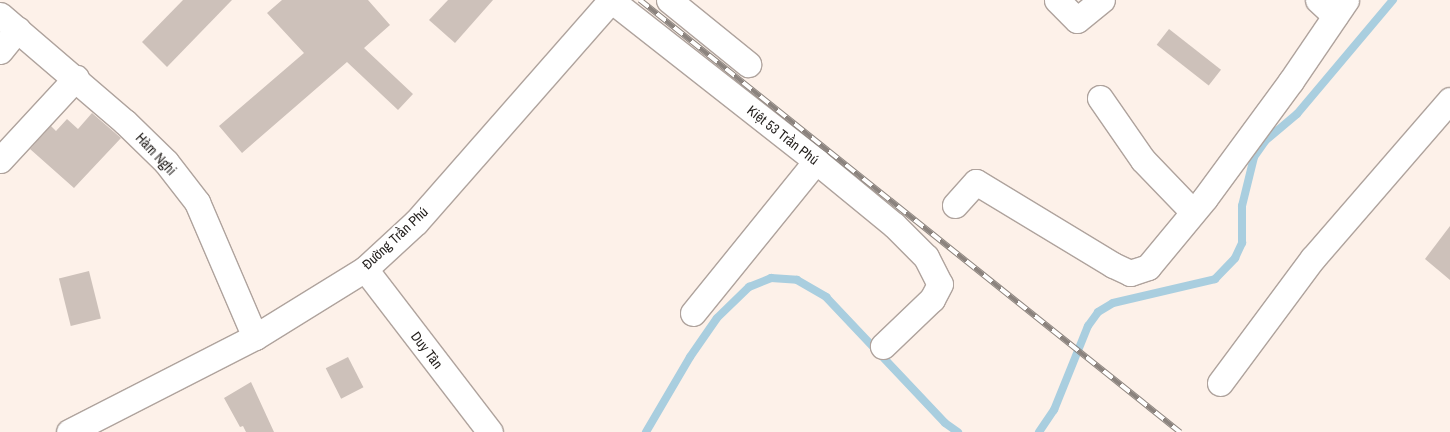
<!DOCTYPE html>
<html>
<head>
<meta charset="utf-8">
<style>
  body { margin:0 }
  #map { position:relative; width:1450px; height:432px; overflow:hidden; background:#fdf1e9; font-family:"Archivo Narrow",sans-serif }
  div>[style] { position:absolute }
  [style*='--x'] { left:calc(var(--x)*1px); top:calc(var(--y)*1px); width:calc(var(--w)*1px); rotate:calc(var(--a)*1deg) }
  .stream>* { height:8px; margin:-4px; padding:0 4px; transform-origin:4px; border-radius:4px; background:#a9cedf }
  .building>* { inset:0; background:#cdc1ba; transform-origin:0 0 }
  .roads { filter:drop-shadow(1px 0 #afa39d) drop-shadow(-1px 0 #afa39d) drop-shadow(0 1px #afa39d) drop-shadow(0 -1px #afa39d) }
  .minor>* { height:25px; margin:-12.5px; padding:0 12.5px; transform-origin:12.5px; border-radius:12.5px; background:#fff }
  .rail>* { height:5.5px; margin-top:-2.75px; transform-origin:0; background:repeating-linear-gradient(90deg,#fff 0 11px,#8b837e 0 22px); box-sizing:border-box; border-block:1px solid #8b837e }
  span { translate:-50% -50%; white-space:nowrap; text-align:center; line-height:1.15; -webkit-text-stroke:4px #fff; paint-order:stroke }
  .street-label { font-size:14px; color:#211d1a }
</style>
</head>
<body>
<div id="map">
  <div class="stream">
    <div style="--x:646;--y:432;--w:87;--a:-59.6"></div>
    <div style="--x:690;--y:357;--w:47;--a:-55.3"></div>
    <div style="--x:717;--y:318;--w:45;--a:-44.1"></div>
    <div style="--x:749;--y:287;--w:24;--a:-22"></div>
    <div style="--x:771;--y:278;--w:26;--a:4"></div>
    <div style="--x:797;--y:280;--w:34;--a:30"></div>
    <div style="--x:826;--y:297;--w:173;--a:46.6"></div>
    <div style="--x:945;--y:423;--w:16;--a:35"></div>
    <div style="--x:1039;--y:432;--w:27;--a:-56"></div>
    <div style="--x:1054;--y:410;--w:91;--a:-68"></div>
    <div style="--x:1088;--y:326;--w:17;--a:-54"></div>
    <div style="--x:1098;--y:312;--w:17;--a:-31"></div>
    <div style="--x:1113;--y:303;--w:105;--a:-13.2"></div>
    <div style="--x:1215;--y:279;--w:29;--a:-46"></div>
    <div style="--x:1235;--y:258;--w:17;--a:-65"></div>
    <div style="--x:1242;--y:243;--w:37;--a:-90"></div>
    <div style="--x:1242;--y:206;--w:50;--a:-76.2"></div>
    <div style="--x:1254;--y:157;--w:19;--a:-55"></div>
    <div style="--x:1265;--y:141;--w:42;--a:-40.2"></div>
    <div style="--x:1297;--y:114;--w:149;--a:-49.9"></div>
  </div>
  <div class="building">
    <div style="clip-path:polygon(183px 0,232px 0,167px 67px,142px 42px)"></div>
    <div style="clip-path:polygon(282px 0,368px 0,390px 25px,364px 48px,413px 94px,398px 110px,347px 62px,242px 153px,219px 126px,304px 53px,267px 13px)"></div>
    <div style="clip-path:polygon(448px 0,493px 0,455px 43px,429px 20px)"></div>
    <div style="left:1169px;top:29px;width:66px;height:20px;rotate:38deg"></div>
    <div style="clip-path:polygon(92px 113px,121px 138px,74px 188px,30px 149px,51px 126px,56px 131px,67px 119px,78px 129px)"></div>
    <div style="clip-path:polygon(1450px 226px,1450px 280px,1425px 259px)"></div>
    <div style="left:89px;top:271px;width:49px;height:31px;rotate:76deg"></div>
    <div style="left:348px;top:357px;width:34px;height:25px;rotate:63deg"></div>
    <div style="clip-path:polygon(251px 382px,274px 432px,246px 432px,243px 426px,240px 427px,224px 398px)"></div>
  </div>
  <div class="roads">
    <div class="minor">
      <div style="--x:611;--y:0;--w:261;--a:38.1"></div>
      <div style="--x:816;--y:161;--w:101;--a:39.4"></div>
      <div style="--x:894;--y:225;--w:45;--a:45"></div>
      <div style="--x:926;--y:257;--w:30;--a:63"></div>
      <div style="--x:940;--y:284;--w:17;--a:118"></div>
      <div style="--x:932;--y:299;--w:68;--a:136.2"></div>
      <div style="--x:669;--y:0;--w:102;--a:39"></div>
      <div style="--x:1057;--y:0;--w:28;--a:45"></div>
      <div style="--x:1077;--y:20;--w:32;--a:-39"></div>
      <div style="--x:1318;--y:0;--w:23;--a:43"></div>
      <div style="--x:0;--y:15;--w:165;--a:40.6"></div>
      <div style="--x:125;--y:122;--w:57;--a:44.3"></div>
      <div style="--x:166;--y:162;--w:51;--a:52.2"></div>
      <div style="--x:197;--y:202;--w:147;--a:66.8"></div>
      <div style="--x:0;--y:51;--w:28;--a:-51"></div>
      <div style="--x:1100;--y:98;--w:75;--a:55.3"></div>
      <div style="--x:1143;--y:160;--w:72;--a:46.1"></div>
      <div style="--x:0;--y:160;--w:112;--a:-47.2"></div>
      <div style="--x:955;--y:205;--w:31;--a:-48"></div>
      <div style="--x:976;--y:182;--w:160;--a:31.2"></div>
      <div style="--x:1113;--y:265;--w:19;--a:25"></div>
      <div style="--x:1130;--y:273;--w:19;--a:-18"></div>
      <div style="--x:1148;--y:267;--w:89;--a:-50.4"></div>
      <div style="--x:1205;--y:198;--w:145;--a:-53.7"></div>
      <div style="--x:1291;--y:81;--w:98;--a:-55.8"></div>
      <div style="--x:365;--y:269;--w:205;--a:52.5"></div>
      <div style="--x:693;--y:313;--w:196;--a:-51"></div>
      <div style="--x:1220;--y:383;--w:156;--a:-53.4"></div>
      <div style="--x:1313;--y:258;--w:209;--a:-49.1"></div>
      <div style="--x:69;--y:432;--w:209;--a:-27.1"></div>
      <div style="--x:255;--y:337;--w:129;--a:-31.7"></div>
      <div style="--x:365;--y:269;--w:69;--a:-42.7"></div>
      <div style="--x:416;--y:222;--w:295;--a:-48.7"></div>
    </div>
  </div>
  <div class="rail">
    <div style="--x:640;--y:0;--w:692;--a:38.66"></div>
  </div>
  <div class="street-label">
    <span style="left:783px;top:135px;rotate:38deg">Kiệt 53 Trần Phú</span>
    <span style="left:156px;top:154px;rotate:47deg">Hàm Nghi</span>
    <span style="left:395px;top:238px;rotate:-43deg">Đường Trần Phú</span>
    <span style="left:427px;top:350px;rotate:53deg">Duy Tân</span>
  </div>
</div>
</body>
</html>
